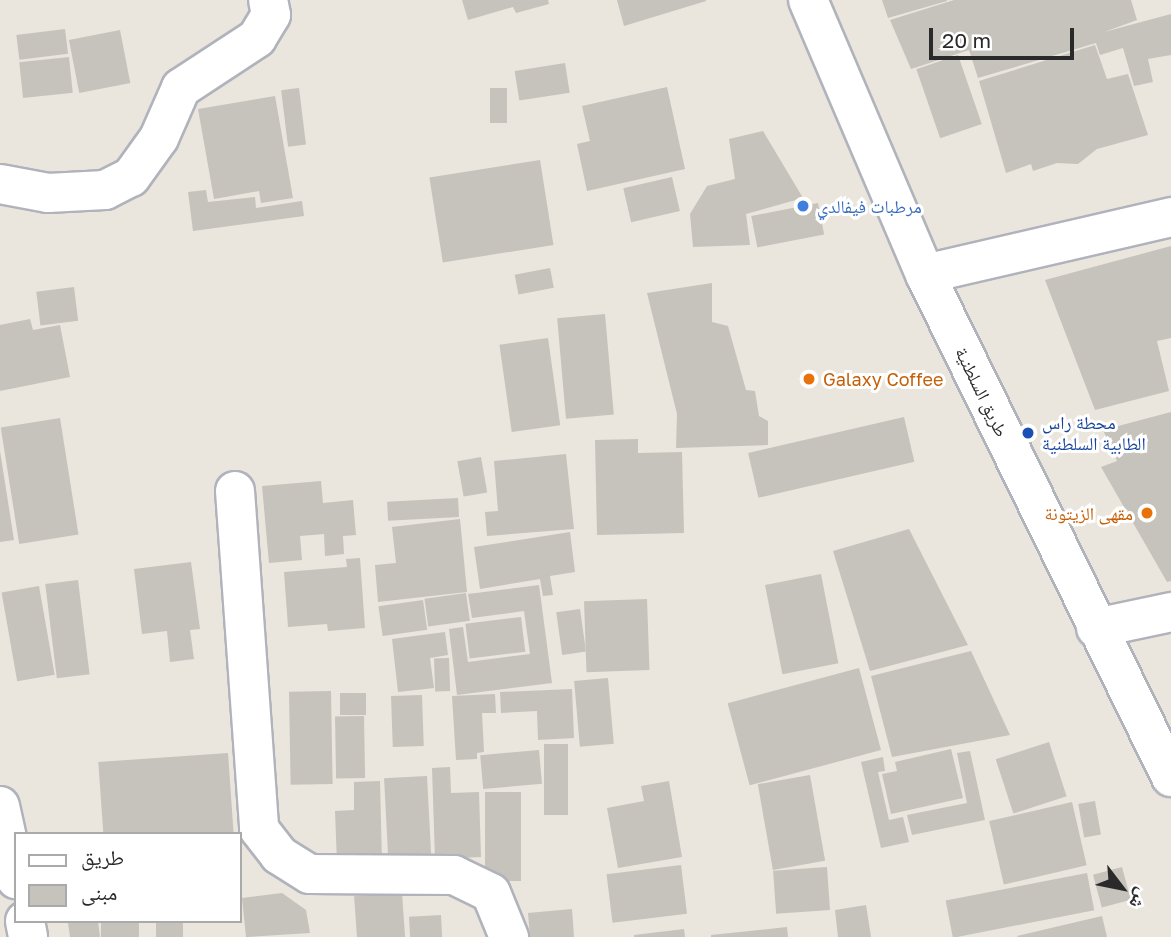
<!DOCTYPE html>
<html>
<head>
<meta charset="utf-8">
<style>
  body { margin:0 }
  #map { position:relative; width:1171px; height:937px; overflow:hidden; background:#eae5dd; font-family:"Golos Text","Noto Naskh Arabic",sans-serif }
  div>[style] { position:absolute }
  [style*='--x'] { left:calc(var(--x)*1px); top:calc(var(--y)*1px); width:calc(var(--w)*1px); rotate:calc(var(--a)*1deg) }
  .building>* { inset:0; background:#c6c3bc; transform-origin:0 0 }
  .roads { filter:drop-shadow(2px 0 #b1b3bc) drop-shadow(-2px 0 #b1b3bc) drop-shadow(0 2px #b1b3bc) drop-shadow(0 -2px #b1b3bc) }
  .minor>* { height:38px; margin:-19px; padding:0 19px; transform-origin:19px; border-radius:19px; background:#fff }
  .secondary>* { height:38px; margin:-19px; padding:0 19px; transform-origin:19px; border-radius:19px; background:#fff }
  .dots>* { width:19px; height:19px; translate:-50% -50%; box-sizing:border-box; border:4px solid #fff; border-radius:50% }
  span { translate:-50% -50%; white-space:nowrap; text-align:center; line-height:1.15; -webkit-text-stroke:6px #fff; paint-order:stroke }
  .shop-label { font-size:18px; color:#366cbe }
  .left { translate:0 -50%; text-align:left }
  .food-label { font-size:18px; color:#c56008 }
  .right { translate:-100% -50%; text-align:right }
  .street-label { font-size:18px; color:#2a2a2a }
  .transit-label { font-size:18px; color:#164399 }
  .legend { position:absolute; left:14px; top:832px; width:228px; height:91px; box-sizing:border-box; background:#fff; border:2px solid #aaa; margin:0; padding:9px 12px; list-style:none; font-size:21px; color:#2a2a2a }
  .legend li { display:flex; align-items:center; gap:14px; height:35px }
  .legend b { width:35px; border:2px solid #aaa }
  .north { position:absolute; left:1087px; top:853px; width:70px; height:70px; -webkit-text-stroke:5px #fff; paint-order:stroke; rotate:122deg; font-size:19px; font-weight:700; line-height:28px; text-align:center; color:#2a2a2a }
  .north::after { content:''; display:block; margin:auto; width:24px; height:32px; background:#2a2a2a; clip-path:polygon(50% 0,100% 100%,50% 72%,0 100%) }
  .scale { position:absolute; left:929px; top:28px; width:145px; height:32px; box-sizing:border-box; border:4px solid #2a2a2a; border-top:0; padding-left:9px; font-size:21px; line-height:24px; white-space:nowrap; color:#2a2a2a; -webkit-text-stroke:5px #fff; paint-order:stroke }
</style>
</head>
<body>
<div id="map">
  <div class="building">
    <div style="clip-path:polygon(462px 0,548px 0,549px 4px,516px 13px,513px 7px,468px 20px)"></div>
    <div style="clip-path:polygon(617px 0,706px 0,706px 1px,624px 26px)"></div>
    <div style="clip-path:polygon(882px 0,947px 0,947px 1px,888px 18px)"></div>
    <div style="clip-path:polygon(954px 0,1131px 0,1137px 20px,1104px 32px,1171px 14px,1171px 55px,1148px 59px,1153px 82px,1134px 86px,1123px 48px,1100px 55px,1096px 43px,978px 78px,969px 50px,911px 69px,890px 20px)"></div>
    <div style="left:65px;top:29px;width:25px;height:49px;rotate:83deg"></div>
    <div style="left:120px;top:30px;width:54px;height:52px;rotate:79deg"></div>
    <div style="clip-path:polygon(1095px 45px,1107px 79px,1128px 74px,1148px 135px,1097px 149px,1078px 164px,1057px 163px,1033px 171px,1031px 164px,1006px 173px,979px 81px)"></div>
    <div style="left:958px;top:55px;width:73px;height:44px;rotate:71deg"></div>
    <div style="left:69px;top:57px;width:36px;height:50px;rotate:84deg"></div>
    <div style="left:565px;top:63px;width:30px;height:51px;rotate:81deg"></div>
    <div style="clip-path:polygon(667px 87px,685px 169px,587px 191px,577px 144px,590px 141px,582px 106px)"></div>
    <div style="left:299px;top:88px;width:57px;height:18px;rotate:83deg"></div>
    <div style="left:490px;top:88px;width:17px;height:35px"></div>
    <div style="clip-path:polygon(275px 96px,293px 198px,261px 203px,259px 191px,214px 199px,198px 109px)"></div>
    <div style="clip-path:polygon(763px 131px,803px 198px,746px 214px,750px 245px,693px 247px,690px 214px,707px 186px,735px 179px,729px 139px)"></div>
    <div style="left:540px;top:160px;width:86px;height:112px;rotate:81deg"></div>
    <div style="left:672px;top:177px;width:35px;height:50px;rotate:77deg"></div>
    <div style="clip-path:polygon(206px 190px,208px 202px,255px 197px,256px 208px,302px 201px,304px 216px,193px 231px,188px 192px)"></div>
    <div style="left:818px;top:203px;width:32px;height:68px;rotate:79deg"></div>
    <div style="clip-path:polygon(1171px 246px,1171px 338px,1157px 341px,1169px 391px,1095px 410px,1045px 280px)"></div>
    <div style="left:550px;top:268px;width:20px;height:36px;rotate:79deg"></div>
    <div style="clip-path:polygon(712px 283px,712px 322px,728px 326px,746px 390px,755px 391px,759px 416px,768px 421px,768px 445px,676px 448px,677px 414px,647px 293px)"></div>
    <div style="left:74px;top:287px;width:34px;height:38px;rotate:83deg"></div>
    <div style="left:605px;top:314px;width:101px;height:48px;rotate:85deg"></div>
    <div style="clip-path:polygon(30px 319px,33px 330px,60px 325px,70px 377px,0 391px,0 325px)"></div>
    <div style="left:548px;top:338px;width:88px;height:49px;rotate:82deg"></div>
    <div style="clip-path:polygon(1171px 412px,1171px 581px,1167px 582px,1101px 467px,1117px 461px,1103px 430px)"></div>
    <div style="left:904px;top:417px;width:46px;height:160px;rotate:77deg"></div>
    <div style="left:60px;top:418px;width:118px;height:60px;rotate:81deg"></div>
    <div style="clip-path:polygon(638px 439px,638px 453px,682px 452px,684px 533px,597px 535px,595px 440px)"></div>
    <div style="clip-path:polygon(0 451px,14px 540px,0 542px)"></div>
    <div style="clip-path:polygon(566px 454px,574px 529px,487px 536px,485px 512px,498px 511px,494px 461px)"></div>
    <div style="left:481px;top:457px;width:36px;height:24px;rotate:80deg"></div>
    <div style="clip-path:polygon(321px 481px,323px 503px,353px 500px,356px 535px,343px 536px,344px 554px,325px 556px,324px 534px,300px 536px,302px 560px,269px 563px,262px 486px)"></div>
    <div style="left:458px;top:498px;width:19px;height:71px;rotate:87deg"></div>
    <div style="clip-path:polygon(460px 519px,467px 592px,378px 602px,375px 565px,396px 563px,392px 527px)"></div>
    <div style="clip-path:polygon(909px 529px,968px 645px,870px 671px,833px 551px)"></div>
    <div style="clip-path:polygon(570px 532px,575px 572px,550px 576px,553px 595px,543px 596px,540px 579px,480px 589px,474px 547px)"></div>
    <div style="clip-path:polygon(360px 558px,365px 628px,328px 631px,327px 624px,288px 627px,284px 572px,347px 567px,346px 559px)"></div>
    <div style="clip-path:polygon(191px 562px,200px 629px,190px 630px,194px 659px,170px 662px,167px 631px,142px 634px,134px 569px)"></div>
    <div style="left:821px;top:574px;width:91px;height:57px;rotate:79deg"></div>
    <div style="left:78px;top:580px;width:95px;height:33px;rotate:83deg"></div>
    <div style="clip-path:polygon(539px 585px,552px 683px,457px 695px,449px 629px,463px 627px,468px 662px,530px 654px,524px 611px,472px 618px,468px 594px)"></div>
    <div style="left:39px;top:586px;width:90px;height:38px;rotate:80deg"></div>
    <div style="left:466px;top:593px;width:28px;height:42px;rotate:82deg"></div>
    <div style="left:647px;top:599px;width:71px;height:63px;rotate:88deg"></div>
    <div style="left:423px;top:600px;width:30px;height:45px;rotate:82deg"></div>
    <div style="left:580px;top:609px;width:43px;height:24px;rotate:82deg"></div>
    <div style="left:521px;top:617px;width:35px;height:56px;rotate:83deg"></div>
    <div style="clip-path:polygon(445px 632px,448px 655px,430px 658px,434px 688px,398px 692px,392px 639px)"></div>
    <div style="clip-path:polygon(971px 651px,1010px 735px,892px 757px,871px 676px)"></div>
    <div style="left:449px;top:658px;width:33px;height:15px;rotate:88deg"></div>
    <div style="left:859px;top:668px;width:85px;height:136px;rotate:75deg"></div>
    <div style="left:608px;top:678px;width:66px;height:34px;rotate:85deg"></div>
    <div style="clip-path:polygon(572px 689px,574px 738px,538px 740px,537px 711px,501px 713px,500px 692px)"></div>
    <div style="left:331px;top:691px;width:93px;height:42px;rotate:89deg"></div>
    <div style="left:340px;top:693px;width:26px;height:22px"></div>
    <div style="clip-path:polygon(495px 694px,496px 713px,482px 713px,484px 752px,477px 753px,477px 759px,456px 760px,452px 696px)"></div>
    <div style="left:422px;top:695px;width:51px;height:31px;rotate:88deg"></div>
    <div style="left:364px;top:716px;width:62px;height:29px;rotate:89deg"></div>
    <div style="left:1049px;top:742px;width:57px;height:56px;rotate:72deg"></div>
    <div style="left:544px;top:744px;width:24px;height:71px"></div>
    <div style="clip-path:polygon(951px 749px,963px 798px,891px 814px,882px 774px,897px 771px,895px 762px)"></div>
    <div style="left:539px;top:750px;width:34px;height:59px;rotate:85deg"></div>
    <div style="clip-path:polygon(970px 751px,985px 820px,912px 835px,907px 815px,967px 803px,957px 753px)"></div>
    <div style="left:228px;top:753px;width:80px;height:130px;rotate:86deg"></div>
    <div style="clip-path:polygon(883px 757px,885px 771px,878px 772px,889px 820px,903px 817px,909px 842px,881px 848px,861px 762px)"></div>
    <div style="clip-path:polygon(450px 767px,451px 793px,479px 792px,481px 857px,435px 859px,432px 768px)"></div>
    <div style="left:810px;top:775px;width:87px;height:53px;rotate:80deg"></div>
    <div style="left:427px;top:776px;width:84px;height:43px;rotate:87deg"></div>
    <div style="clip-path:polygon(380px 781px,382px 863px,337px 863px,335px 811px,354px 810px,354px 782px)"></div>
    <div style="clip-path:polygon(669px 781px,682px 857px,618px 868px,607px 808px,644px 801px,641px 786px)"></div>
    <div style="left:485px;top:792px;width:36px;height:89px"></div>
    <div style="left:1095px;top:801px;width:34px;height:17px;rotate:80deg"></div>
    <div style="left:1072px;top:802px;width:65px;height:85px;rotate:77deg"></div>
    <div style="left:681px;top:865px;width:49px;height:75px;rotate:83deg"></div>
    <div style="left:827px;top:867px;width:43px;height:54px;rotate:86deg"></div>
    <div style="left:1122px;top:867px;width:34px;height:30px;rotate:75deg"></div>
    <div style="left:1087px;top:873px;width:38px;height:144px;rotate:79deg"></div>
    <div style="clip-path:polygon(282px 893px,306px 910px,310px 933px,246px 937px,242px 898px)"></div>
    <div style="left:402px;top:893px;width:44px;height:48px;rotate:86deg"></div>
    <div style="clip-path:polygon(866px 905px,871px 937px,838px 937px,835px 910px)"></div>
    <div style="clip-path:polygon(572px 909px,574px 937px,530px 937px,528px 913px)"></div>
    <div style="left:441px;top:915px;width:22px;height:32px;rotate:87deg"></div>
    <div style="clip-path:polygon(1102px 916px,1107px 937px,1018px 937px,1017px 936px)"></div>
    <div style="clip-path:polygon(81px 921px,98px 921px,100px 937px,70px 937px,68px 923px)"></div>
    <div style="left:101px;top:921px;width:38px;height:16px"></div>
    <div style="left:156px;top:921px;width:27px;height:16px"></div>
    <div style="clip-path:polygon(787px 927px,788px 937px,711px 937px,711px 935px)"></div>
    <div style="clip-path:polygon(684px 929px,685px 937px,634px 937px,634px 935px)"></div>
  </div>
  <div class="roads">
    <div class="minor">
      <div style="--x:0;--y:184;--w:49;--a:10.6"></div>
      <div style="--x:48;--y:193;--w:57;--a:-3"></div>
      <div style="--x:105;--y:190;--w:29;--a:-27"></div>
      <div style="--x:131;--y:177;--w:48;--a:-54.3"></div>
      <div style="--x:159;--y:138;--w:55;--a:-66.3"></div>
      <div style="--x:181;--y:88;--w:91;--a:-33.3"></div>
      <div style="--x:257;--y:38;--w:27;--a:-59"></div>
      <div style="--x:271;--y:15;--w:15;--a:-101"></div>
      <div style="--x:925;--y:274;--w:253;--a:-13"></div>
      <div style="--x:235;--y:491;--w:339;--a:85.9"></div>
      <div style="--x:259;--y:829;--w:33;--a:52"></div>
      <div style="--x:279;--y:855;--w:36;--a:32"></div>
      <div style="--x:310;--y:874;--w:144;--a:0.4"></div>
      <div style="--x:454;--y:875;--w:41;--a:25.9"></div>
      <div style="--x:491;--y:893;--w:48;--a:67.8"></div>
      <div style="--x:1096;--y:628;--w:77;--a:-12"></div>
      <div style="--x:0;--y:806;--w:75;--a:77.6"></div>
      <div style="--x:25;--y:921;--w:16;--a:79"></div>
    </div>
    <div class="secondary">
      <div style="--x:808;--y:0;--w:298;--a:66.9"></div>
      <div style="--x:925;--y:274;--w:560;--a:63.94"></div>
    </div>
  </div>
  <div class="dots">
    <div style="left:803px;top:206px;background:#3f7fe0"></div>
    <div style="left:809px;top:379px;background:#e8710a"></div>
    <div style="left:1028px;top:433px;background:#1a4fb4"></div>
    <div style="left:1147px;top:513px;background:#e8710a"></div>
  </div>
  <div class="shop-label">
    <span class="left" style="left:817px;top:206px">مرطبات فيفالدي</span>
  </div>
  <div class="food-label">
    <span class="left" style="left:823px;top:379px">Galaxy Coffee</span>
    <span class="right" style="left:1133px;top:513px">مقهى الزيتونة</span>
  </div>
  <div class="street-label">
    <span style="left:982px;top:392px;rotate:64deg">طريق السلطنية</span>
  </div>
  <div class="transit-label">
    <span class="left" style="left:1042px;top:433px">محطة راس<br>الطابية السلطنية</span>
  </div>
  <ul class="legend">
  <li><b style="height:9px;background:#fff"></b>طريق</li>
  <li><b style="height:19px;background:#c6c3bc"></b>مبنى</li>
  </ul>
  <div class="north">ش</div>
  <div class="scale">20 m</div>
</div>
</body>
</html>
